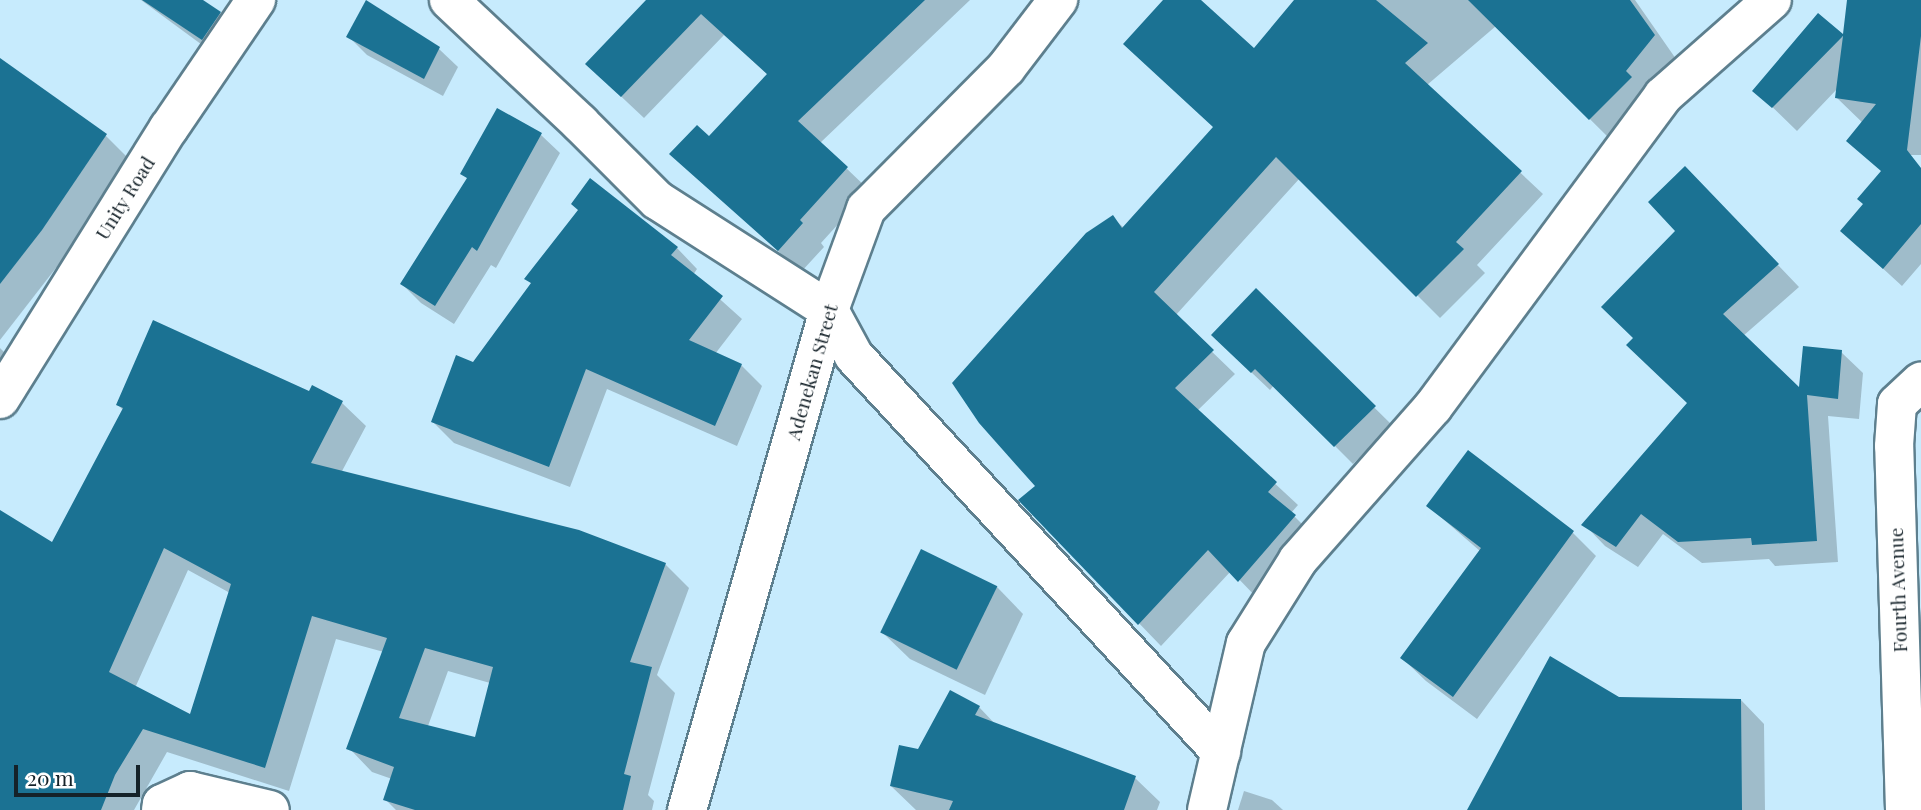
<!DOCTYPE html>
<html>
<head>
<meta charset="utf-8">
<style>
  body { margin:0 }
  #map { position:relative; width:1921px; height:810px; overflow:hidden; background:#c7ebfd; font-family:"Playfair Display",serif }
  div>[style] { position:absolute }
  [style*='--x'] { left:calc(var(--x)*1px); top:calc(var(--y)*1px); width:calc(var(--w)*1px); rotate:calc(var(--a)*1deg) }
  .shadow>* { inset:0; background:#0003 }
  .building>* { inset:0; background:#1b7293; transform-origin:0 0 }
  .roads { filter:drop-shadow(2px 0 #5d7f8e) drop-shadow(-2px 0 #5d7f8e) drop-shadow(0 2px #5d7f8e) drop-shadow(0 -2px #5d7f8e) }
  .minor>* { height:38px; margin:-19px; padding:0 19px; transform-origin:19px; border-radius:19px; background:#fff }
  span { translate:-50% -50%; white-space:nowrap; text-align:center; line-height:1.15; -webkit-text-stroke:7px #fff; paint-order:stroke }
  .street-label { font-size:19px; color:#152229 }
  .scale { position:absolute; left:14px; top:765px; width:126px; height:32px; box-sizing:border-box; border:4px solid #152229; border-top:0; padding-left:9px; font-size:21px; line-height:24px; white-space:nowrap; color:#152229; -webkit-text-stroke:5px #fff; paint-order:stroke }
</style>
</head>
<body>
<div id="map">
  <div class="shadow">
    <div style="clip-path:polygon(141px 0,200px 0,220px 13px,245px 39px,228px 64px)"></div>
    <div style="clip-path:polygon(648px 0,970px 0,820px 143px,869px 190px,821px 243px,824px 247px,801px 272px,672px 154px,709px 138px,768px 75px,724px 35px,644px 118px,610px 86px)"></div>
    <div style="clip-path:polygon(1166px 0,1198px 0,1254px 51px,1296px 0,1635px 0,1676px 59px,1612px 141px,1496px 26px,1427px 85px,1543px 194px,1477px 265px,1485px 273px,1440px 318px,1300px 178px,1175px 316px,1235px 374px,1197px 411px,1298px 505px,1291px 513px,1317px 539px,1262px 603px,1231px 571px,1161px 646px,1020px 500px,1037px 486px,1112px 217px,1124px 228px,1214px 127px)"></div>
    <div style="clip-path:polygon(1849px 0,1921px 0,1921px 155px,1903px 155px,1921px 170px,1921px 264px,1902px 286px,1842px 231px,1865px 204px,1897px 156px,1837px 98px,1838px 88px,1797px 131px,1755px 90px,1819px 16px,1844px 38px)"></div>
    <div style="clip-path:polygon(348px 36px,439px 49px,458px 67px,443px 96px,367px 55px)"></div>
    <div style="clip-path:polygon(0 60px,105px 135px,130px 160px,66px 255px,0 340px)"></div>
    <div style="clip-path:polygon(541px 135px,560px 153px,496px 268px,491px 265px,454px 324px,421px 303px,402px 284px,468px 179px,462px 173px)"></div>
    <div style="clip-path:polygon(1706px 190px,1799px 287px,1743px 336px,1800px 391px,1841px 352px,1863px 373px,1859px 419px,1828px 416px,1838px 562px,1775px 566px,1769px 559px,1702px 563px,1663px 534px,1638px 567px,1605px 546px,1584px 524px,1689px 403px,1635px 338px,1678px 231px)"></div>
    <div style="clip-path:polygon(677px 248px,697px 269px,693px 275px,742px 319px,715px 354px,741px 365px,762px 386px,737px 446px,607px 389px,570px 487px,454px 443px,433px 422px,532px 284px,527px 279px)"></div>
    <div style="clip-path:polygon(1256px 291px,1392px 425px,1353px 464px,1274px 385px,1270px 390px,1231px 353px)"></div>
    <div style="clip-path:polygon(0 348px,8px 356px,0 364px)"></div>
    <div style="clip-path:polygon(evenodd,310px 393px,342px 403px,366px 426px,341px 473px,665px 564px,689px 588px,657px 675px,675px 693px,648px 795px,654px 801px,652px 810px,396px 810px,385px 799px,392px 779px,372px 772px,349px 748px,384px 652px,336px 639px,289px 791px,167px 752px,134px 810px,0 810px,0 520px,52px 544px,123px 410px,118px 405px,310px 393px,188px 570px,230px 593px,191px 717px,135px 688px,188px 570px,310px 393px,448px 671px,490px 683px,476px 739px,428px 726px,448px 671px)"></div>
    <div style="clip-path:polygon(1468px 453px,1573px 533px,1596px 556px,1477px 719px,1426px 681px,1402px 658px,1480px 551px,1428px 506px)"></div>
    <div style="clip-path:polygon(997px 587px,1023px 614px,985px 695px,910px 659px,883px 633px)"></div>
    <div style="clip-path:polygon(1550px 658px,1619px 698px,1741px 700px,1764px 724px,1765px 810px,1469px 810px)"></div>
    <div style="clip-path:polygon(979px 707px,997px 726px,1135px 778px,1160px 802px,1157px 810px,916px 810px,891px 786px,919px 751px)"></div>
    <div style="clip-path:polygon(1244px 791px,1272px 800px,1283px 810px,1238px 810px)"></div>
  </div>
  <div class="building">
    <div style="clip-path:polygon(142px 0,203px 0,221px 12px,202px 40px)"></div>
    <div style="clip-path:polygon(366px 0,440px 47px,424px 79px,346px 37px)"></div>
    <div style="clip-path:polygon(646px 0,925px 0,798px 121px,848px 167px,800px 220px,803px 223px,778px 251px,669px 154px,697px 125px,709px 136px,767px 74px,701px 14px,621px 97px,585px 64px)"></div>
    <div style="clip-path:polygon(1163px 0,1201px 0,1254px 48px,1294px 0,1376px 0,1428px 43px,1405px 63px,1522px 171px,1456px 242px,1464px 249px,1416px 297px,1276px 157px,1154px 292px,1214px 350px,1175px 388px,1277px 482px,1268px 492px,1296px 515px,1238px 582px,1208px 550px,1138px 625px,1018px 500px,1035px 486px,979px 423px,952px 383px,1086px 233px,1113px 215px,1122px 228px,1213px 127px,1123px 44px)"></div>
    <div style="clip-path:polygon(1468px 0,1630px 0,1655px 35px,1626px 71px,1632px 77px,1589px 120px)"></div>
    <div style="clip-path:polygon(1847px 0,1921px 0,1921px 36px,1907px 150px,1921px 168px,1921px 224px,1883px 269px,1840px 231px,1863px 204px,1857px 199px,1881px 171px,1846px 141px,1876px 104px,1835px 98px,1843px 36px,1772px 108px,1752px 91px,1818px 13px,1843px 34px)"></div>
    <div style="clip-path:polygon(0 58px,107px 134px,42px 230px,0 284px)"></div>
    <div style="clip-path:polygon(497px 108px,542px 133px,477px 251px,472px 247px,435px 306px,400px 284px,467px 178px,460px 174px)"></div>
    <div style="clip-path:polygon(1685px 166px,1779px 264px,1723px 314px,1799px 387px,1803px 346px,1842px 350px,1838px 399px,1807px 395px,1817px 541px,1752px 545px,1751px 538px,1678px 542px,1641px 514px,1616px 547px,1581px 525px,1687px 403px,1626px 345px,1633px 338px,1601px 307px,1675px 231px,1648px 202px)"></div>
    <div style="clip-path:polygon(590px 178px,678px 247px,671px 255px,723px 296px,689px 340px,742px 364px,715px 426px,586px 369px,549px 467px,431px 422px,456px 355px,473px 362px,531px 283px,524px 279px,578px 210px,571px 204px)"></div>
    <div style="clip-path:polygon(1256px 288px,1376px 406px,1334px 447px,1255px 369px,1251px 373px,1211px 335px)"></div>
    <div style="clip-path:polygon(evenodd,153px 320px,309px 391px,312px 385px,343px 401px,311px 463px,579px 530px,666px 563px,630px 662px,652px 667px,624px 774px,631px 776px,623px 810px,415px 810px,383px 800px,394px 767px,346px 749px,387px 638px,312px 616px,265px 768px,143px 729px,115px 775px,101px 810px,0 810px,0 510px,52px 542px,123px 408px,116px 405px,153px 320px,164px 548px,231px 584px,190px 714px,109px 672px,164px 548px,153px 320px,425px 648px,493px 667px,475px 737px,399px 718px,425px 648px)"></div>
    <div style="clip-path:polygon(1468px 450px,1574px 531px,1453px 697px,1400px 658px,1481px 548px,1426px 506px)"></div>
    <div style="left:921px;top:549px;width:85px;height:93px;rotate:26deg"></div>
    <div style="clip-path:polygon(1550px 656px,1619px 697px,1741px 699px,1742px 810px,1467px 810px)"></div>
    <div style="clip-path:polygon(950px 690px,980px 706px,975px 715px,1136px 776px,1124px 810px,949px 810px,953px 801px,890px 786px,899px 745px,918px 749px)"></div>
  </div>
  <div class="roads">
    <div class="minor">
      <div style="--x:449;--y:0;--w:180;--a:43.2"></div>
      <div style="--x:580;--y:123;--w:109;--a:45"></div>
      <div style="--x:657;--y:200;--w:204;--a:32.6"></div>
      <div style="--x:829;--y:310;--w:52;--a:61.5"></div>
      <div style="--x:854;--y:356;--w:540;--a:47.18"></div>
      <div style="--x:0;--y:399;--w:319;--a:-58.1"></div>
      <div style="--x:169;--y:128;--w:155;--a:-55.8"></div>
      <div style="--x:161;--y:810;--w:6;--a:-81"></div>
      <div style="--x:162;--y:804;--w:31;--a:-25"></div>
      <div style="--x:190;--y:791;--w:82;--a:13.4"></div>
      <div style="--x:687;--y:810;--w:520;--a:-74.15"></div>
      <div style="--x:829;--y:310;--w:108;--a:-69.9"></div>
      <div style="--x:866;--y:209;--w:199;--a:-45.2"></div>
      <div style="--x:1006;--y:68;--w:86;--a:-52.6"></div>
      <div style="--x:1207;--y:810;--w:171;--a:-76.9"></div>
      <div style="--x:1246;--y:643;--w:98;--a:-57.9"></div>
      <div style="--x:1298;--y:560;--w:204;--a:-48.6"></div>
      <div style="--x:1433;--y:407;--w:387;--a:-53.5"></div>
      <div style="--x:1663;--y:96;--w:145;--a:-41.4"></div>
      <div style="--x:1905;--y:810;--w:364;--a:-91.7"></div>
      <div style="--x:1894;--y:446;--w:42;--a:-85.9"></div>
      <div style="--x:1897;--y:404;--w:33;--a:-43"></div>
    </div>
  </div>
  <div class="street-label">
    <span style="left:125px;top:198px;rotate:-58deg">Unity Road</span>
    <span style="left:812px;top:372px;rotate:-74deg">Adenekan Street</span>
    <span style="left:1898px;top:590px;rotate:-92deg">Fourth Avenue</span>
  </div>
  <div class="scale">20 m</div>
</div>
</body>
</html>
